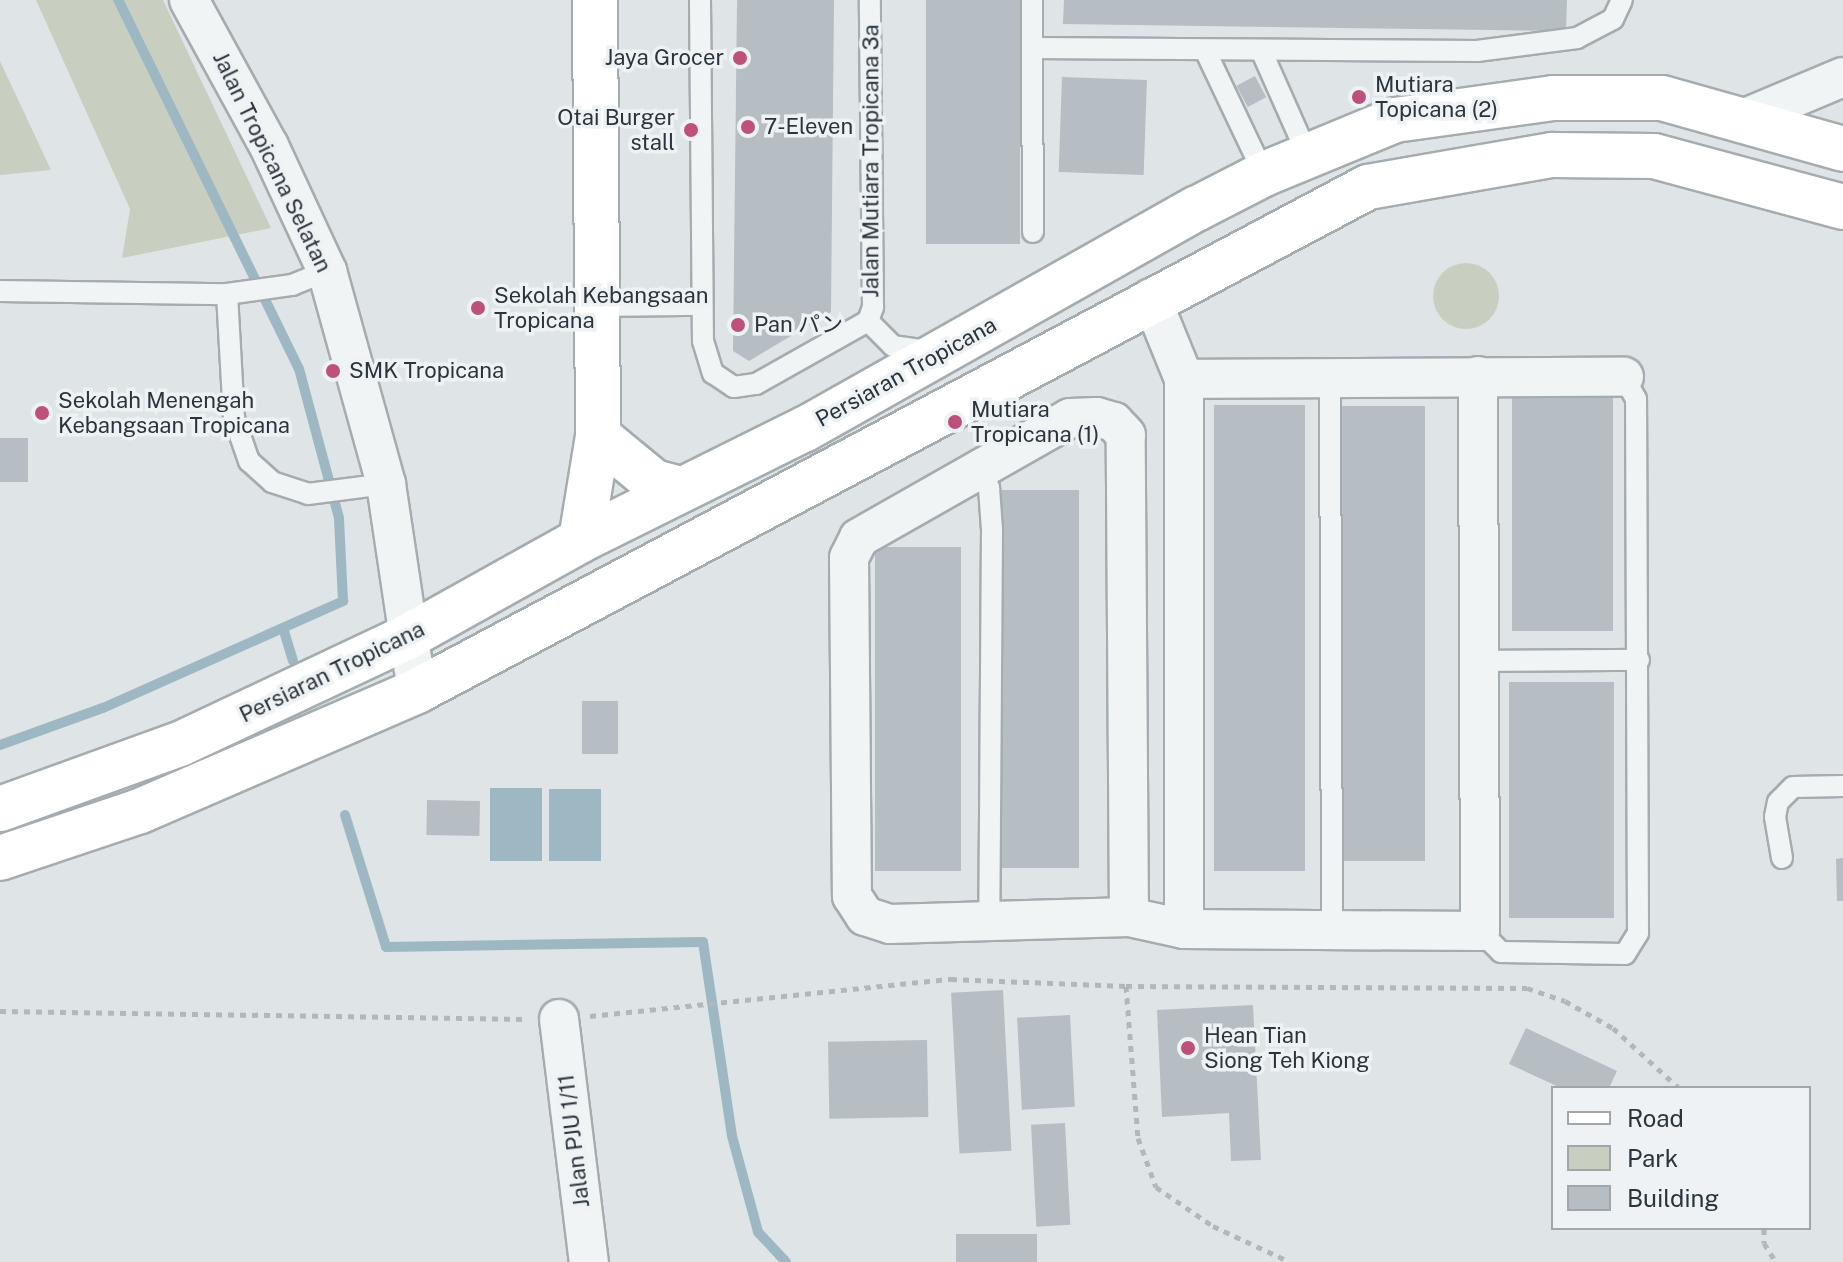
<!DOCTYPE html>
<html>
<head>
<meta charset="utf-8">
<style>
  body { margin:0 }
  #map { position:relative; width:1843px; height:1262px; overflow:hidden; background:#dfe4e6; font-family:"Public Sans","Noto Sans JP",sans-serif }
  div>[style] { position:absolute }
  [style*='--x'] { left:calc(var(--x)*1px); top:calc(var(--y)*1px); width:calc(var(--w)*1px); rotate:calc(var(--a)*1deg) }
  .green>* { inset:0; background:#c8cfc1 }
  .round { border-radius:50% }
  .water>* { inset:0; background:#9eb8c3; transform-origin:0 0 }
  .stream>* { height:10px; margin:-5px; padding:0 5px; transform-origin:5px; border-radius:5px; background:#9eb8c3 }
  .building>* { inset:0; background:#b7bec3; transform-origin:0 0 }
  .path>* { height:5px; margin-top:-2.5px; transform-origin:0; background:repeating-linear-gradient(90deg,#b1b7ba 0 6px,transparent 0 12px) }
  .roads { filter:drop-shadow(2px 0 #a5acb0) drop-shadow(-2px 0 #a5acb0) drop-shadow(0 2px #a5acb0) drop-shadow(0 -2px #a5acb0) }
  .lane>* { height:20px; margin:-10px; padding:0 10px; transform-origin:10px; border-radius:10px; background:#f1f4f5 }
  .street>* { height:38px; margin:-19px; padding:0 19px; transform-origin:19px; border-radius:19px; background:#f1f4f5 }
  .secondary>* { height:44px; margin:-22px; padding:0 22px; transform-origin:22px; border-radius:22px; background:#fff }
  .dots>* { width:22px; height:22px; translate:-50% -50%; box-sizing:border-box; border:4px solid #eef2f4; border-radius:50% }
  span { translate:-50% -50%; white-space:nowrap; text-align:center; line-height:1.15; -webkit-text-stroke:7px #eef2f4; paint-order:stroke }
  .poi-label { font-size:22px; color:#2a343c }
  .right { translate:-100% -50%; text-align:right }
  .left { translate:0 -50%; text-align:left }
  .street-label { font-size:22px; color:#2a343c }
  .legend { position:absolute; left:1551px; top:1086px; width:260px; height:144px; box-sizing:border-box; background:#eef2f4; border:2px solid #a0a6aa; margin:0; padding:10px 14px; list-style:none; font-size:24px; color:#2a343c }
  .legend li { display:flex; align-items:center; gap:16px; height:40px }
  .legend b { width:40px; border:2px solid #a0a6aa }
</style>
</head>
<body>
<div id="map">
  <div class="green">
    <div style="clip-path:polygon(36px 0,163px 0,271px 228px,122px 258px,130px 209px)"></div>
    <div style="clip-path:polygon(0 61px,51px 170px,0 175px)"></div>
    <div class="round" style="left:1433px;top:263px;width:66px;height:66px"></div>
  </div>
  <div class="water">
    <div style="left:490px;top:788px;width:52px;height:73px"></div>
    <div style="left:549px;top:789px;width:52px;height:72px"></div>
  </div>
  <div class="stream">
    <div style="--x:283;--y:628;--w:34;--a:73"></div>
    <div style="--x:0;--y:745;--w:109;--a:-19.8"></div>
    <div style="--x:103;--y:708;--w:263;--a:-24"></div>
    <div style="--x:343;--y:601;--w:83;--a:-92.8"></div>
    <div style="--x:339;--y:518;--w:154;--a:-105"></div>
    <div style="--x:299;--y:369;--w:411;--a:-116.1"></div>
    <div style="--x:345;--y:815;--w:138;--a:72.7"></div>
    <div style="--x:386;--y:947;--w:317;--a:-0.9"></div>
    <div style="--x:703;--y:942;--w:196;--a:81.5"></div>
    <div style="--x:732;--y:1136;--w:99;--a:74.8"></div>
    <div style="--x:758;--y:1232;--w:41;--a:47"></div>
  </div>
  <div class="building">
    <div style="clip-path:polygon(737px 0,834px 0,831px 312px,749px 361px,733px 351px)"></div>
    <div style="left:926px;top:0;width:94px;height:244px"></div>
    <div style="clip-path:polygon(1064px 0,1567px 0,1566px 31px,1063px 24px)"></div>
    <div style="left:1255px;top:76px;width:24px;height:21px;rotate:62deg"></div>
    <div style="left:1062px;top:77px;width:85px;height:95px;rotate:2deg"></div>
    <div style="left:1512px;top:397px;width:101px;height:234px"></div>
    <div style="left:1214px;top:405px;width:91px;height:466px"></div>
    <div style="left:1335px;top:406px;width:90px;height:455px"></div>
    <div style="left:0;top:438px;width:28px;height:44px"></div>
    <div style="left:997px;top:490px;width:82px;height:378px"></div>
    <div style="left:875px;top:547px;width:86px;height:324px"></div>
    <div style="left:1509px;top:682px;width:105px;height:236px"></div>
    <div style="left:582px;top:701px;width:36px;height:53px"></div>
    <div style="left:427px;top:800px;width:53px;height:35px;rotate:1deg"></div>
    <div style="clip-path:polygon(1843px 858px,1843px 901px,1837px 901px,1836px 859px)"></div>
    <div style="left:1003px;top:990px;width:161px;height:52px;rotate:87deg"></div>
    <div style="clip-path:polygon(1253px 1005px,1261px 1160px,1231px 1161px,1229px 1113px,1162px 1117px,1157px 1010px)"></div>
    <div style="left:1070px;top:1015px;width:92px;height:53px;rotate:87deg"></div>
    <div style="clip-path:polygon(1526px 1028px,1617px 1071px,1609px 1088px,1561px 1088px,1509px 1064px)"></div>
    <div style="left:927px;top:1040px;width:77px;height:99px;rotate:89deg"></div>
    <div style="left:1065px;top:1123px;width:102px;height:34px;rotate:87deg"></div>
    <div style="left:956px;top:1234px;width:81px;height:28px"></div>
  </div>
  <div class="path">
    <div style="--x:1126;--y:986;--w:152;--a:85.5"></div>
    <div style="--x:1138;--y:1138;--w:52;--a:69.8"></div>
    <div style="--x:1156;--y:1187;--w:69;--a:34.4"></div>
    <div style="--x:1213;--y:1226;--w:83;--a:25"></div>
    <div style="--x:0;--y:1011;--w:525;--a:0.87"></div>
    <div style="--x:590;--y:1016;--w:363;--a:-5.9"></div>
    <div style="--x:951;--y:979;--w:175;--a:2.3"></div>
    <div style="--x:1126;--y:986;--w:401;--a:0.3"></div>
    <div style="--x:1527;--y:988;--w:40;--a:18.9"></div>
    <div style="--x:1565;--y:1001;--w:55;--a:29.4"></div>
    <div style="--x:1613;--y:1028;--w:89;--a:42.3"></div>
    <div style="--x:1764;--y:1228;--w:15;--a:90"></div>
    <div style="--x:1764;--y:1243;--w:22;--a:58"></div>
  </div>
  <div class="roads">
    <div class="lane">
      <div style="--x:700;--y:0;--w:341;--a:89.5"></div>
      <div style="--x:703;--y:341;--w:34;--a:73"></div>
      <div style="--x:713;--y:373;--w:25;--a:34"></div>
      <div style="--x:734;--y:387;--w:22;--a:-8"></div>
      <div style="--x:756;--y:384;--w:129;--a:-29.4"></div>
      <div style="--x:868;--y:321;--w:15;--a:-70"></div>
      <div style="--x:873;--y:307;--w:307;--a:-90.6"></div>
      <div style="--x:1032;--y:0;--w:232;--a:89.8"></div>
      <div style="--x:1033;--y:48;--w:444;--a:0.4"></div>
      <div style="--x:1477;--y:51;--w:101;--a:-7.4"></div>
      <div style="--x:1577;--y:38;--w:41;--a:-27.8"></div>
      <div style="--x:1613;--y:19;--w:21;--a:-65"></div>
      <div style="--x:1205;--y:50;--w:137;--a:64.6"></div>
      <div style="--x:1261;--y:50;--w:116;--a:66.1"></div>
      <div style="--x:0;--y:291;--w:227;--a:0.8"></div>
      <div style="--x:227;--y:294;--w:66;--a:-7.9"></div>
      <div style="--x:292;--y:285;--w:38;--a:-22"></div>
      <div style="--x:227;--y:294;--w:124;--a:86.8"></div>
      <div style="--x:234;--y:418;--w:46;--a:70.8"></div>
      <div style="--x:249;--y:461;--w:31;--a:42"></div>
      <div style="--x:272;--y:482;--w:38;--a:18"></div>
      <div style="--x:308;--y:494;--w:79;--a:-7.3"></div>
      <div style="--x:599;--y:306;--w:101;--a:-0.6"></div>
      <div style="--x:868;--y:321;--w:35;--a:45"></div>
      <div style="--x:893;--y:346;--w:36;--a:8"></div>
      <div style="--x:1330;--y:376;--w:555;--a:89.79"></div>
      <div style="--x:981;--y:468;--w:22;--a:68"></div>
      <div style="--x:989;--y:488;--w:42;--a:85.9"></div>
      <div style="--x:992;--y:530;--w:391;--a:90.4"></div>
      <div style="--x:1482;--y:661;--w:157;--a:-0.4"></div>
      <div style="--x:1782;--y:858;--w:42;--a:-99.7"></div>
      <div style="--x:1775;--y:817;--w:15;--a:-79"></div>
      <div style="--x:1778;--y:802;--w:21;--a:-45"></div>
      <div style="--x:1793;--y:787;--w:50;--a:-1.1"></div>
      <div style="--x:1480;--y:931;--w:30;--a:45"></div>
      <div style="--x:1501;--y:952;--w:124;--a:0.9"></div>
      <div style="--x:1625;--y:954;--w:25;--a:-58"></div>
      <div style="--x:1638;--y:933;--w:534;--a:-90.21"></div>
      <div style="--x:1636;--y:399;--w:25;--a:-119"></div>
    </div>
    <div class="street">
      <div style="--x:189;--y:0;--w:166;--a:61.3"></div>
      <div style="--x:269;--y:146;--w:138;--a:65.1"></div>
      <div style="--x:327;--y:271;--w:221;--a:74.5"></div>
      <div style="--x:386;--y:484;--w:209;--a:81.5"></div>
      <div style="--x:1743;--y:119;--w:108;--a:-22.8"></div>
      <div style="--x:1151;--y:298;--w:87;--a:67.8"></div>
      <div style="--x:1184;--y:379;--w:550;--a:90"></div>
      <div style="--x:1184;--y:379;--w:440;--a:-0.3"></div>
      <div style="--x:1129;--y:917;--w:482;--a:-90.4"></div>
      <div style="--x:1126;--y:435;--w:18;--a:-133"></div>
      <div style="--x:1114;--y:422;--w:18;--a:-164"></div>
      <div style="--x:1097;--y:417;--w:27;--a:178"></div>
      <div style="--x:1070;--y:418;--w:243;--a:150.4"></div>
      <div style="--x:859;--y:538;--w:22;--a:117"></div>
      <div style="--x:849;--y:558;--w:338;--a:89.5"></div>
      <div style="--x:852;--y:896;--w:24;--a:57"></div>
      <div style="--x:865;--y:916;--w:26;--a:18"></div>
      <div style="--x:890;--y:924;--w:239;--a:-1.7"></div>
      <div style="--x:1129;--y:917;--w:56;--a:12.3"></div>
      <div style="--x:1184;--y:929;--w:296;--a:0.4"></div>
      <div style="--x:1480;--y:931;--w:555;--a:-90.21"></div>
      <div style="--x:559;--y:1019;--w:245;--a:83"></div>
    </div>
    <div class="secondary">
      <div style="--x:598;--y:436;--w:72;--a:39.4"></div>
      <div style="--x:654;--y:482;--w:28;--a:15"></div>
      <div style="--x:581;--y:540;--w:105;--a:-80.7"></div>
      <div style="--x:598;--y:436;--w:436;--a:-90.4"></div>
      <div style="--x:0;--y:809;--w:191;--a:-19.9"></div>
      <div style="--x:180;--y:744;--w:251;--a:-25.2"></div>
      <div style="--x:407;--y:637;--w:199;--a:-29.1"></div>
      <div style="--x:581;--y:540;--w:250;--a:-26.4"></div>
      <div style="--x:805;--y:429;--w:449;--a:-29.4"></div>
      <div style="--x:1196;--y:209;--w:76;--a:-27.2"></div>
      <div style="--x:1264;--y:174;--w:142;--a:-22.4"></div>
      <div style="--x:1395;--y:120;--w:160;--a:-7.9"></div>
      <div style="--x:1553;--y:98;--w:109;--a:0"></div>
      <div style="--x:1662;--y:98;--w:188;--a:15.7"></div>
      <div style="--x:0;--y:858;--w:148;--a:-18.6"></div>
      <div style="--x:140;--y:811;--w:302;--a:-23.4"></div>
      <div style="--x:417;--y:691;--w:1076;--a:-27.92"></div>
      <div style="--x:1368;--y:187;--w:187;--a:-9.9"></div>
      <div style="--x:1552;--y:155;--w:102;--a:0.6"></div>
      <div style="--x:1654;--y:156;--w:196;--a:15.1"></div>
    </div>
  </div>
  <div class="dots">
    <div style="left:740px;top:58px;background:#be517b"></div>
    <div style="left:1359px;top:97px;background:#be517b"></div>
    <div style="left:748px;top:127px;background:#be517b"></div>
    <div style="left:691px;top:130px;background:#be517b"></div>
    <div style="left:478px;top:308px;background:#be517b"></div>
    <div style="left:738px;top:325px;background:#be517b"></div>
    <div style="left:333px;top:371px;background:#be517b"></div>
    <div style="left:42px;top:413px;background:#be517b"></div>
    <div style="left:955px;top:422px;background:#be517b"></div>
    <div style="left:1188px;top:1048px;background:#be517b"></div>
  </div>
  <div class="poi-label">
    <span class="right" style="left:724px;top:58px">Jaya Grocer</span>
    <span class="left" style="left:1375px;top:97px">Mutiara<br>Topicana (2)</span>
    <span class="right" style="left:675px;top:130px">Otai Burger<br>stall</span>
    <span class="left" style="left:764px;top:127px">7-Eleven</span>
    <span class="left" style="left:494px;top:308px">Sekolah Kebangsaan<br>Tropicana</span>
    <span class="left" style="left:754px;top:325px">Pan パン</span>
    <span class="left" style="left:349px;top:371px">SMK Tropicana</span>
    <span class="left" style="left:58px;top:413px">Sekolah Menengah<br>Kebangsaan Tropicana</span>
    <span class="left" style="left:971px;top:422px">Mutiara<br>Tropicana (1)</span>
    <span class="left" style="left:1204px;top:1048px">Hean Tian<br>Siong Teh Kiong</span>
  </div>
  <div class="street-label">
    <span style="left:871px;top:161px;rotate:-90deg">Jalan Mutiara Tropicana 3a</span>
    <span style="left:272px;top:162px;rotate:64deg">Jalan Tropicana Selatan</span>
    <span style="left:906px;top:372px;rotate:-29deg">Persiaran Tropicana</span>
    <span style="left:332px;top:672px;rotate:-26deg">Persiaran Tropicana</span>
    <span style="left:574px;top:1141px;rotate:-97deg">Jalan PJU 1/11</span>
  </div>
  <ul class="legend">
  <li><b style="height:10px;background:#fff"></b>Road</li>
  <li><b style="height:22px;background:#c8cfc1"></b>Park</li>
  <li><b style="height:22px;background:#b7bec3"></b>Building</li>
  </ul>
</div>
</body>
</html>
